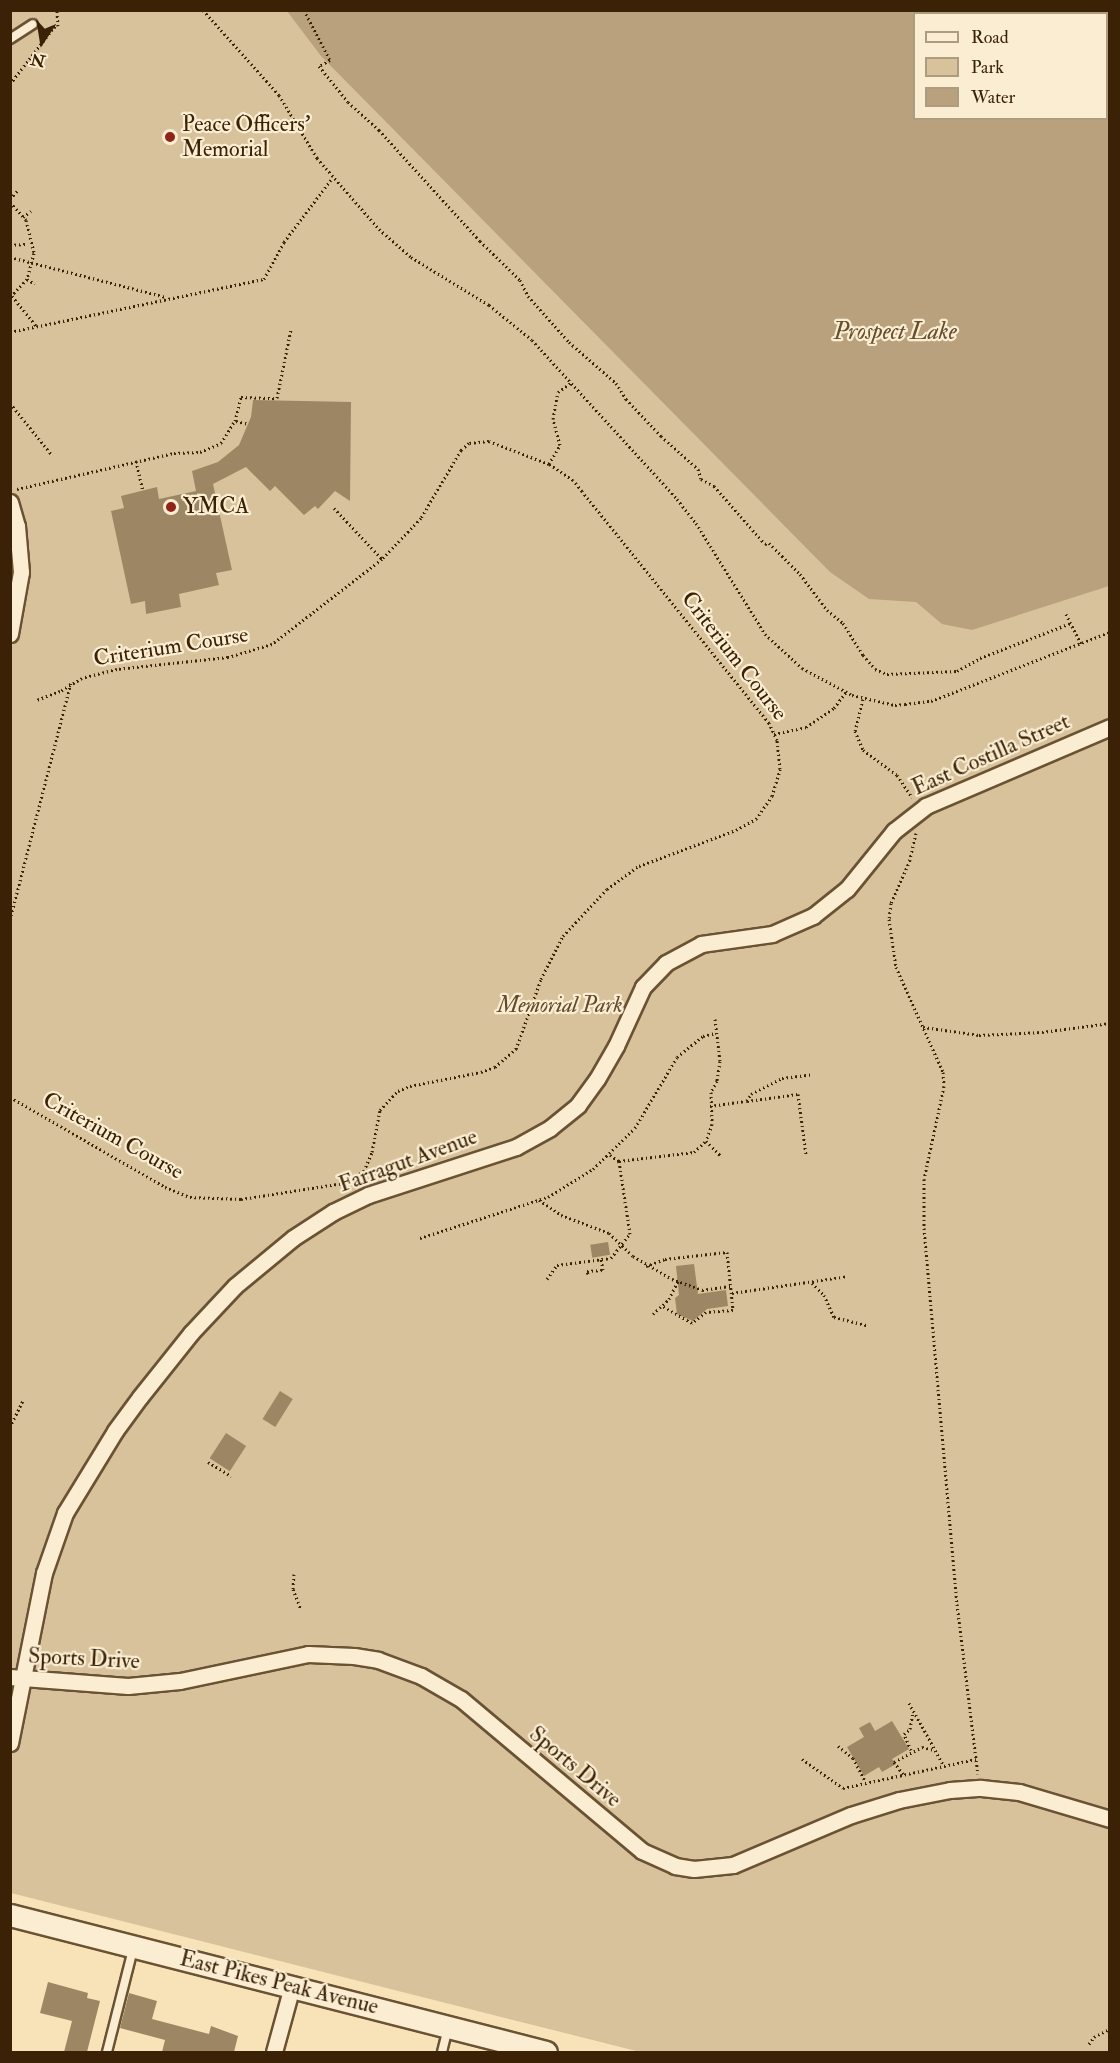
<!DOCTYPE html>
<html>
<head>
<meta charset="utf-8">
<style>
  body { margin:0 }
  #map { position:relative; width:1120px; height:2063px; overflow:hidden; background:#f8e3b9; font-family:"IM FELL Double Pica",serif }
  div>[style] { position:absolute }
  [style*='--x'] { left:calc(var(--x)*1px); top:calc(var(--y)*1px); width:calc(var(--w)*1px); rotate:calc(var(--a)*1deg) }
  .green>* { inset:0; background:#d8c29b }
  .water>* { inset:0; background:#b8a17c }
  .building>* { inset:0; background:#9d8663; transform-origin:0 0 }
  .path>* { height:3px; margin-top:-1.5px; transform-origin:0; background:repeating-linear-gradient(90deg,#3b2206 0 1.5px,transparent 0 4.5px) }
  .roads { filter:drop-shadow(2px 0 #6a5233) drop-shadow(-2px 0 #6a5233) drop-shadow(0 2px #6a5233) drop-shadow(0 -2px #6a5233) }
  .lane>* { height:8px; margin:-4px; padding:0 4px; transform-origin:4px; border-radius:4px; background:#faedd2 }
  .street>* { height:15px; margin:-7.5px; padding:0 7.5px; transform-origin:7.5px; border-radius:7.5px; background:#faedd2 }
  .secondary>* { height:21px; margin:-10.5px; padding:0 10.5px; transform-origin:10.5px; border-radius:10.5px; background:#faedd2 }
  .dots>* { width:16px; height:16px; translate:-50% -50%; box-sizing:border-box; border:3px solid #faedd2; border-radius:50% }
  span { translate:-50% -50%; white-space:nowrap; text-align:center; line-height:1.15; -webkit-text-stroke:4.5px #faedd2; paint-order:stroke }
  .poi-label { font-size:22px; color:#3b2206 }
  .left { translate:0 -50%; text-align:left }
  .street-label { font-size:22px; color:#3b2206 }
  .park-label { font-size:22px; color:#624a2b; font-style:italic }
  .water-label { font-size:24px; color:#674e2f; font-style:italic }
  .frame { position:absolute; inset:0; border:12px solid #3b2206; pointer-events:none }
  .legend { position:absolute; left:913px; top:12px; width:195px; height:108px; box-sizing:border-box; background:#faedd2; border:2px solid #ae9c80; margin:0; padding:8px 10px; list-style:none; font-size:18px; color:#3b2206 }
  .legend li { display:flex; align-items:center; gap:12px; height:30px }
  .legend b { width:30px; border:2px solid #ae9c80 }
  .north { position:absolute; left:12px; top:12px; width:60px; height:60px; -webkit-text-stroke:4px #faedd2; paint-order:stroke; rotate:192deg; font-size:16px; font-weight:700; line-height:24px; text-align:center; color:#3b2206 }
  .north::after { content:''; display:block; margin:auto; width:21px; height:27px; background:#3b2206; clip-path:polygon(50% 0,100% 100%,50% 72%,0 100%) }
</style>
</head>
<body>
<div id="map">
  <div class="green">
    <div style="clip-path:polygon(evenodd,11px 11px,1109px 11px,1109px 2052px,640px 2052px,11px 1893px,11px 11px,914px 14px,1106px 14px,1106px 118px,914px 118px,914px 14px)"></div>
  </div>
  <div class="water">
    <div style="clip-path:polygon(evenodd,287px 11px,1109px 11px,1109px 586px,972px 630px,942px 624px,916px 602px,869px 599px,830px 572px,321px 56px,287px 11px,914px 14px,1106px 14px,1106px 118px,914px 118px,914px 14px)"></div>
  </div>
  <div class="building">
    <div style="clip-path:polygon(253px 400px,351px 402px,350px 501px,335px 491px,318px 509px,315px 506px,304px 515px,275px 486px,270px 491px,246px 467px,213px 484px,232px 570px,216px 573px,219px 585px,179px 594px,181px 607px,146px 614px,145px 601px,131px 604px,111px 511px,124px 508px,121px 496px,157px 487px,159px 499px,196px 491px,192px 471px,218px 462px,239px 445px,251px 417px)"></div>
    <div style="left:608px;top:1242px;width:13px;height:18px;rotate:81deg"></div>
    <div style="clip-path:polygon(694px 1264px,698px 1294px,726px 1290px,728px 1306px,707px 1309px,693px 1321px,677px 1314px,675px 1298px,679px 1295px,676px 1266px)"></div>
    <div style="left:280px;top:1391px;width:15px;height:33px;rotate:32deg"></div>
    <div style="left:226px;top:1433px;width:24px;height:30px;rotate:33deg"></div>
    <div style="clip-path:polygon(892px 1721px,909px 1749px,892px 1759px,896px 1764px,882px 1772px,879px 1767px,864px 1776px,847px 1747px,864px 1737px,859px 1728px,870px 1722px,875px 1731px)"></div>
    <div style="clip-path:polygon(48px 1982px,88px 1993px,87px 1998px,100px 2001px,87px 2052px,64px 2052px,72px 2021px,40px 2013px)"></div>
    <div style="clip-path:polygon(129px 1993px,157px 2001px,152px 2019px,209px 2034px,211px 2026px,238px 2036px,234px 2052px,162px 2052px,165px 2040px,120px 2028px)"></div>
  </div>
  <div class="path">
    <div style="--x:203;--y:10;--w:114;--a:48.2"></div>
    <div style="--x:279;--y:95;--w:74;--a:58.9"></div>
    <div style="--x:317;--y:158;--w:94;--a:48.9"></div>
    <div style="--x:379;--y:229;--w:43;--a:41.2"></div>
    <div style="--x:411;--y:257;--w:92;--a:31.6"></div>
    <div style="--x:489;--y:305;--w:55;--a:39.1"></div>
    <div style="--x:532;--y:340;--w:215;--a:47.6"></div>
    <div style="--x:677;--y:499;--w:31;--a:52"></div>
    <div style="--x:696;--y:523;--w:131;--a:58.1"></div>
    <div style="--x:765;--y:634;--w:50;--a:42.6"></div>
    <div style="--x:802;--y:668;--w:57;--a:28.4"></div>
    <div style="--x:852;--y:695;--w:44;--a:13.1"></div>
    <div style="--x:895;--y:705;--w:10;--a:-6"></div>
    <div style="--x:905;--y:704;--w:26;--a:-7"></div>
    <div style="--x:931;--y:701;--w:192;--a:-21.1"></div>
    <div style="--x:304;--y:10;--w:56;--a:62.5"></div>
    <div style="--x:330;--y:60;--w:13;--a:151"></div>
    <div style="--x:319;--y:66;--w:46;--a:51.1"></div>
    <div style="--x:348;--y:102;--w:42;--a:42.1"></div>
    <div style="--x:379;--y:130;--w:150;--a:47.7"></div>
    <div style="--x:480;--y:241;--w:56;--a:44.3"></div>
    <div style="--x:520;--y:280;--w:18;--a:63"></div>
    <div style="--x:528;--y:296;--w:62;--a:48.3"></div>
    <div style="--x:569;--y:342;--w:62;--a:41.1"></div>
    <div style="--x:616;--y:383;--w:19;--a:58"></div>
    <div style="--x:626;--y:399;--w:51;--a:46.6"></div>
    <div style="--x:661;--y:436;--w:50;--a:41.7"></div>
    <div style="--x:698;--y:469;--w:10;--a:73"></div>
    <div style="--x:701;--y:479;--w:15;--a:28"></div>
    <div style="--x:714;--y:486;--w:77;--a:48.7"></div>
    <div style="--x:765;--y:544;--w:4;--a:-14"></div>
    <div style="--x:769;--y:543;--w:44;--a:45"></div>
    <div style="--x:800;--y:574;--w:45;--a:53.1"></div>
    <div style="--x:827;--y:610;--w:21;--a:39"></div>
    <div style="--x:843;--y:623;--w:38;--a:58"></div>
    <div style="--x:863;--y:655;--w:18;--a:49"></div>
    <div style="--x:875;--y:669;--w:13;--a:23"></div>
    <div style="--x:887;--y:674;--w:70;--a:-2.5"></div>
    <div style="--x:957;--y:671;--w:26;--a:-29"></div>
    <div style="--x:980;--y:658;--w:97;--a:-21"></div>
    <div style="--x:10;--y:84;--w:72;--a:-52.3"></div>
    <div style="--x:54;--y:27;--w:4;--a:-14"></div>
    <div style="--x:58;--y:26;--w:16;--a:-94"></div>
    <div style="--x:10;--y:199;--w:12;--a:-48"></div>
    <div style="--x:10;--y:202;--w:24;--a:48"></div>
    <div style="--x:26;--y:220;--w:34;--a:76"></div>
    <div style="--x:34;--y:253;--w:27;--a:105"></div>
    <div style="--x:27;--y:279;--w:25;--a:133"></div>
    <div style="--x:10;--y:214;--w:1;--a:-45"></div>
    <div style="--x:23;--y:217;--w:10;--a:-37"></div>
    <div style="--x:10;--y:245;--w:15;--a:-4"></div>
    <div style="--x:10;--y:257;--w:161;--a:14.4"></div>
    <div style="--x:27;--y:279;--w:9;--a:32"></div>
    <div style="--x:12;--y:296;--w:38;--a:51"></div>
    <div style="--x:10;--y:332;--w:259;--a:-11.8"></div>
    <div style="--x:264;--y:279;--w:42;--a:-61.6"></div>
    <div style="--x:284;--y:242;--w:81;--a:-53"></div>
    <div style="--x:10;--y:403;--w:67;--a:51.1"></div>
    <div style="--x:236;--y:421;--w:13;--a:13"></div>
    <div style="--x:136;--y:461;--w:31;--a:77"></div>
    <div style="--x:549;--y:464;--w:22;--a:-60"></div>
    <div style="--x:560;--y:445;--w:27;--a:-105"></div>
    <div style="--x:553;--y:419;--w:27;--a:-80"></div>
    <div style="--x:558;--y:392;--w:16;--a:-35"></div>
    <div style="--x:17;--y:489;--w:161;--a:-12.9"></div>
    <div style="--x:174;--y:453;--w:26;--a:-2"></div>
    <div style="--x:200;--y:452;--w:23;--a:-23"></div>
    <div style="--x:221;--y:443;--w:26;--a:-58"></div>
    <div style="--x:235;--y:421;--w:25;--a:-76"></div>
    <div style="--x:241;--y:397;--w:36;--a:2"></div>
    <div style="--x:277;--y:398;--w:70;--a:-78.5"></div>
    <div style="--x:334;--y:508;--w:70;--a:46.7"></div>
    <div style="--x:1066;--y:614;--w:33;--a:63"></div>
    <div style="--x:863;--y:699;--w:33;--a:104"></div>
    <div style="--x:855;--y:731;--w:21;--a:67"></div>
    <div style="--x:863;--y:750;--w:42;--a:36.3"></div>
    <div style="--x:897;--y:775;--w:27;--a:56"></div>
    <div style="--x:774;--y:734;--w:33;--a:-12"></div>
    <div style="--x:806;--y:727;--w:34;--a:-34"></div>
    <div style="--x:834;--y:708;--w:20;--a:-53"></div>
    <div style="--x:916;--y:833;--w:28;--a:103"></div>
    <div style="--x:910;--y:860;--w:47;--a:113.8"></div>
    <div style="--x:891;--y:903;--w:16;--a:97"></div>
    <div style="--x:889;--y:919;--w:49;--a:81.7"></div>
    <div style="--x:896;--y:967;--w:115;--a:65.9"></div>
    <div style="--x:943;--y:1072;--w:14;--a:86"></div>
    <div style="--x:944;--y:1086;--w:95;--a:102.1"></div>
    <div style="--x:924;--y:1179;--w:49;--a:90"></div>
    <div style="--x:924;--y:1228;--w:377;--a:85"></div>
    <div style="--x:957;--y:1604;--w:171;--a:83"></div>
    <div style="--x:10;--y:920;--w:245;--a:-75.6"></div>
    <div style="--x:715;--y:1019;--w:42;--a:83.2"></div>
    <div style="--x:720;--y:1061;--w:20;--a:99"></div>
    <div style="--x:717;--y:1081;--w:13;--a:119"></div>
    <div style="--x:711;--y:1092;--w:32;--a:88"></div>
    <div style="--x:712;--y:1124;--w:18;--a:109"></div>
    <div style="--x:706;--y:1141;--w:20;--a:45"></div>
    <div style="--x:923;--y:1027;--w:57;--a:8.1"></div>
    <div style="--x:979;--y:1035;--w:63;--a:-2.7"></div>
    <div style="--x:1042;--y:1032;--w:69;--a:-7.5"></div>
    <div style="--x:10;--y:1097;--w:179;--a:30.1"></div>
    <div style="--x:165;--y:1187;--w:27;--a:22"></div>
    <div style="--x:190;--y:1197;--w:51;--a:2.2"></div>
    <div style="--x:241;--y:1199;--w:104;--a:-8.8"></div>
    <div style="--x:344;--y:1183;--w:23;--a:-31"></div>
    <div style="--x:364;--y:1171;--w:21;--a:-67"></div>
    <div style="--x:372;--y:1152;--w:43;--a:-79.2"></div>
    <div style="--x:380;--y:1110;--w:26;--a:-47"></div>
    <div style="--x:398;--y:1091;--w:13;--a:-23"></div>
    <div style="--x:410;--y:1086;--w:72;--a:-11.2"></div>
    <div style="--x:481;--y:1072;--w:15;--a:-20"></div>
    <div style="--x:495;--y:1067;--w:28;--a:-41"></div>
    <div style="--x:516;--y:1049;--w:74;--a:-70.3"></div>
    <div style="--x:541;--y:979;--w:48;--a:-62.9"></div>
    <div style="--x:563;--y:936;--w:64;--a:-46.9"></div>
    <div style="--x:607;--y:889;--w:39;--a:-36"></div>
    <div style="--x:639;--y:866;--w:103;--a:-20.4"></div>
    <div style="--x:736;--y:830;--w:23;--a:-29"></div>
    <div style="--x:756;--y:819;--w:28;--a:-55"></div>
    <div style="--x:772;--y:796;--w:28;--a:-73"></div>
    <div style="--x:780;--y:769;--w:29;--a:-96"></div>
    <div style="--x:777;--y:740;--w:19;--a:-115"></div>
    <div style="--x:769;--y:723;--w:298;--a:-128.9"></div>
    <div style="--x:582;--y:491;--w:14;--a:-129"></div>
    <div style="--x:573;--y:480;--w:29;--a:-146"></div>
    <div style="--x:549;--y:464;--w:64;--a:-159"></div>
    <div style="--x:489;--y:441;--w:20;--a:174"></div>
    <div style="--x:469;--y:443;--w:11;--a:139"></div>
    <div style="--x:461;--y:450;--w:79;--a:120.5"></div>
    <div style="--x:421;--y:518;--w:57;--a:133.6"></div>
    <div style="--x:382;--y:559;--w:139;--a:142.3"></div>
    <div style="--x:272;--y:644;--w:46;--a:163.5"></div>
    <div style="--x:228;--y:657;--w:112;--a:173.8"></div>
    <div style="--x:117;--y:669;--w:36;--a:166"></div>
    <div style="--x:82;--y:678;--w:26;--a:149"></div>
    <div style="--x:60;--y:691;--w:26;--a:159"></div>
    <div style="--x:747;--y:1101;--w:51;--a:-7.8"></div>
    <div style="--x:798;--y:1094;--w:62;--a:82.5"></div>
    <div style="--x:710;--y:1106;--w:37;--a:-8"></div>
    <div style="--x:747;--y:1101;--w:8;--a:-60"></div>
    <div style="--x:751;--y:1094;--w:35;--a:-27"></div>
    <div style="--x:782;--y:1078;--w:31;--a:-7"></div>
    <div style="--x:610;--y:1155;--w:11;--a:34"></div>
    <div style="--x:619;--y:1161;--w:76;--a:-6.8"></div>
    <div style="--x:694;--y:1152;--w:16;--a:-43"></div>
    <div style="--x:539;--y:1200;--w:27;--a:34"></div>
    <div style="--x:561;--y:1215;--w:51;--a:20.6"></div>
    <div style="--x:609;--y:1233;--w:33;--a:44"></div>
    <div style="--x:633;--y:1256;--w:45;--a:30.5"></div>
    <div style="--x:672;--y:1279;--w:32;--a:20"></div>
    <div style="--x:702;--y:1290;--w:30;--a:-8"></div>
    <div style="--x:420;--y:1238;--w:134;--a:-17.8"></div>
    <div style="--x:548;--y:1197;--w:53;--a:-31.9"></div>
    <div style="--x:593;--y:1169;--w:59;--a:-44.3"></div>
    <div style="--x:635;--y:1128;--w:82;--a:-59.4"></div>
    <div style="--x:677;--y:1057;--w:33;--a:-39"></div>
    <div style="--x:703;--y:1036;--w:13;--a:-13"></div>
    <div style="--x:646;--y:1266;--w:20;--a:-20"></div>
    <div style="--x:665;--y:1259;--w:62;--a:-6.4"></div>
    <div style="--x:727;--y:1252;--w:58;--a:84.1"></div>
    <div style="--x:733;--y:1310;--w:27;--a:176"></div>
    <div style="--x:706;--y:1312;--w:18;--a:142"></div>
    <div style="--x:692;--y:1323;--w:36;--a:-150"></div>
    <div style="--x:588;--y:1274;--w:3;--a:-108"></div>
    <div style="--x:587;--y:1271;--w:16;--a:-4"></div>
    <div style="--x:603;--y:1270;--w:11;--a:-100"></div>
    <div style="--x:547;--y:1279;--w:17;--a:-54"></div>
    <div style="--x:557;--y:1265;--w:54;--a:-7.4"></div>
    <div style="--x:611;--y:1258;--w:31;--a:-52"></div>
    <div style="--x:630;--y:1234;--w:74;--a:-98.6"></div>
    <div style="--x:812;--y:1283;--w:17;--a:45"></div>
    <div style="--x:824;--y:1295;--w:24;--a:66"></div>
    <div style="--x:834;--y:1317;--w:34;--a:14"></div>
    <div style="--x:732;--y:1293;--w:117;--a:-8.3"></div>
    <div style="--x:653;--y:1314;--w:22;--a:-43"></div>
    <div style="--x:669;--y:1299;--w:20;--a:-63"></div>
    <div style="--x:10;--y:1427;--w:30;--a:-64"></div>
    <div style="--x:208;--y:1462;--w:27;--a:31"></div>
    <div style="--x:294;--y:1574;--w:15;--a:94"></div>
    <div style="--x:293;--y:1589;--w:22;--a:69"></div>
    <div style="--x:909;--y:1703;--w:70;--a:60.9"></div>
    <div style="--x:838;--y:1746;--w:19;--a:39"></div>
    <div style="--x:853;--y:1758;--w:27;--a:62"></div>
    <div style="--x:911;--y:1750;--w:17;--a:-114"></div>
    <div style="--x:904;--y:1734;--w:8;--a:-40"></div>
    <div style="--x:910;--y:1729;--w:17;--a:-80"></div>
    <div style="--x:802;--y:1759;--w:50;--a:35.3"></div>
    <div style="--x:843;--y:1788;--w:136;--a:-12.3"></div>
    <div style="--x:903;--y:1774;--w:15;--a:-127"></div>
    <div style="--x:894;--y:1762;--w:32;--a:-28"></div>
    <div style="--x:922;--y:1747;--w:12;--a:14"></div>
    <div style="--x:1089;--y:2044;--w:9;--a:-54"></div>
    <div style="--x:1094;--y:2037;--w:18;--a:-27"></div>
  </div>
  <div class="roads">
    <div class="lane">
      <div style="--x:10;--y:39;--w:27;--a:-33"></div>
      <div style="--x:107;--y:2052;--w:106;--a:-75.8"></div>
      <div style="--x:442;--y:2052;--w:25;--a:-76"></div>
    </div>
    <div class="street">
      <div style="--x:10;--y:502;--w:25;--a:74"></div>
      <div style="--x:17;--y:526;--w:46;--a:85"></div>
      <div style="--x:21;--y:572;--w:63;--a:100.1"></div>
      <div style="--x:10;--y:1677;--w:118;--a:4.4"></div>
      <div style="--x:128;--y:1686;--w:52;--a:-5.5"></div>
      <div style="--x:180;--y:1681;--w:131;--a:-11.9"></div>
      <div style="--x:308;--y:1654;--w:46;--a:2.5"></div>
      <div style="--x:354;--y:1656;--w:24;--a:9"></div>
      <div style="--x:378;--y:1660;--w:46;--a:20.4"></div>
      <div style="--x:421;--y:1676;--w:46;--a:29.9"></div>
      <div style="--x:461;--y:1699;--w:236;--a:40"></div>
      <div style="--x:642;--y:1851;--w:36;--a:24"></div>
      <div style="--x:675;--y:1866;--w:19;--a:9"></div>
      <div style="--x:694;--y:1869;--w:39;--a:-6"></div>
      <div style="--x:733;--y:1865;--w:128;--a:-23"></div>
      <div style="--x:851;--y:1815;--w:50;--a:-17.4"></div>
      <div style="--x:899;--y:1800;--w:52;--a:-11.1"></div>
      <div style="--x:950;--y:1790;--w:31;--a:-4"></div>
      <div style="--x:981;--y:1788;--w:38;--a:6"></div>
      <div style="--x:1019;--y:1792;--w:95;--a:16.5"></div>
      <div style="--x:10;--y:1743;--w:173;--a:-78.7"></div>
      <div style="--x:44;--y:1573;--w:64;--a:-70.7"></div>
      <div style="--x:65;--y:1513;--w:96;--a:-58.6"></div>
      <div style="--x:115;--y:1431;--w:42;--a:-53.7"></div>
      <div style="--x:140;--y:1397;--w:82;--a:-51.4"></div>
      <div style="--x:191;--y:1333;--w:64;--a:-46.9"></div>
      <div style="--x:235;--y:1286;--w:75;--a:-39.6"></div>
      <div style="--x:293;--y:1238;--w:48;--a:-33"></div>
      <div style="--x:333;--y:1212;--w:39;--a:-26"></div>
      <div style="--x:368;--y:1195;--w:156;--a:-18"></div>
      <div style="--x:516;--y:1147;--w:39;--a:-29"></div>
      <div style="--x:550;--y:1128;--w:36;--a:-39"></div>
      <div style="--x:578;--y:1105;--w:32;--a:-54"></div>
      <div style="--x:597;--y:1079;--w:38;--a:-60"></div>
      <div style="--x:616;--y:1046;--w:65;--a:-65.4"></div>
      <div style="--x:643;--y:987;--w:33;--a:-46"></div>
      <div style="--x:666;--y:963;--w:40;--a:-28"></div>
      <div style="--x:701;--y:944;--w:72;--a:-8"></div>
      <div style="--x:772;--y:934;--w:45;--a:-23.7"></div>
      <div style="--x:813;--y:916;--w:43;--a:-38.5"></div>
      <div style="--x:847;--y:889;--w:75;--a:-51"></div>
      <div style="--x:894;--y:831;--w:41;--a:-38"></div>
      <div style="--x:926;--y:806;--w:200;--a:-23.2"></div>
      <div style="--x:274;--y:2052;--w:68;--a:-74.7"></div>
    </div>
    <div class="secondary">
      <div style="--x:10;--y:1915;--w:553;--a:14.34"></div>
    </div>
  </div>
  <div class="dots">
    <div style="left:170px;top:137px;background:#8f2418"></div>
    <div style="left:171px;top:507px;background:#8f2418"></div>
  </div>
  <div class="poi-label">
    <span class="left" style="left:182px;top:137px">Peace Officers'<br>Memorial</span>
    <span class="left" style="left:183px;top:507px">YMCA</span>
  </div>
  <div class="street-label">
    <span style="left:171px;top:647px;rotate:-9deg">Criterium Course</span>
    <span style="left:734px;top:656px;rotate:52deg">Criterium Course</span>
    <span style="left:991px;top:755px;rotate:-24deg">East Costilla Street</span>
    <span style="left:113px;top:1136px;rotate:29deg">Criterium Course</span>
    <span style="left:408px;top:1161px;rotate:-20deg">Farragut Avenue</span>
    <span style="left:84px;top:1659px;rotate:3deg">Sports Drive</span>
    <span style="left:575px;top:1767px;rotate:40deg">Sports Drive</span>
    <span style="left:279px;top:1983px;rotate:14deg">East Pikes Peak Avenue</span>
  </div>
  <div class="park-label">
    <span style="left:560px;top:1006px">Memorial Park</span>
  </div>
  <div class="water-label">
    <span style="left:895px;top:332px">Prospect Lake</span>
  </div>
  <div class="frame"></div>
  <ul class="legend">
  <li><b style="height:8px;background:#faedd2"></b>Road</li>
  <li><b style="height:16px;background:#d8c29b"></b>Park</li>
  <li><b style="height:16px;background:#b8a17c"></b>Water</li>
  </ul>
  <div class="north">N</div>
</div>
</body>
</html>
